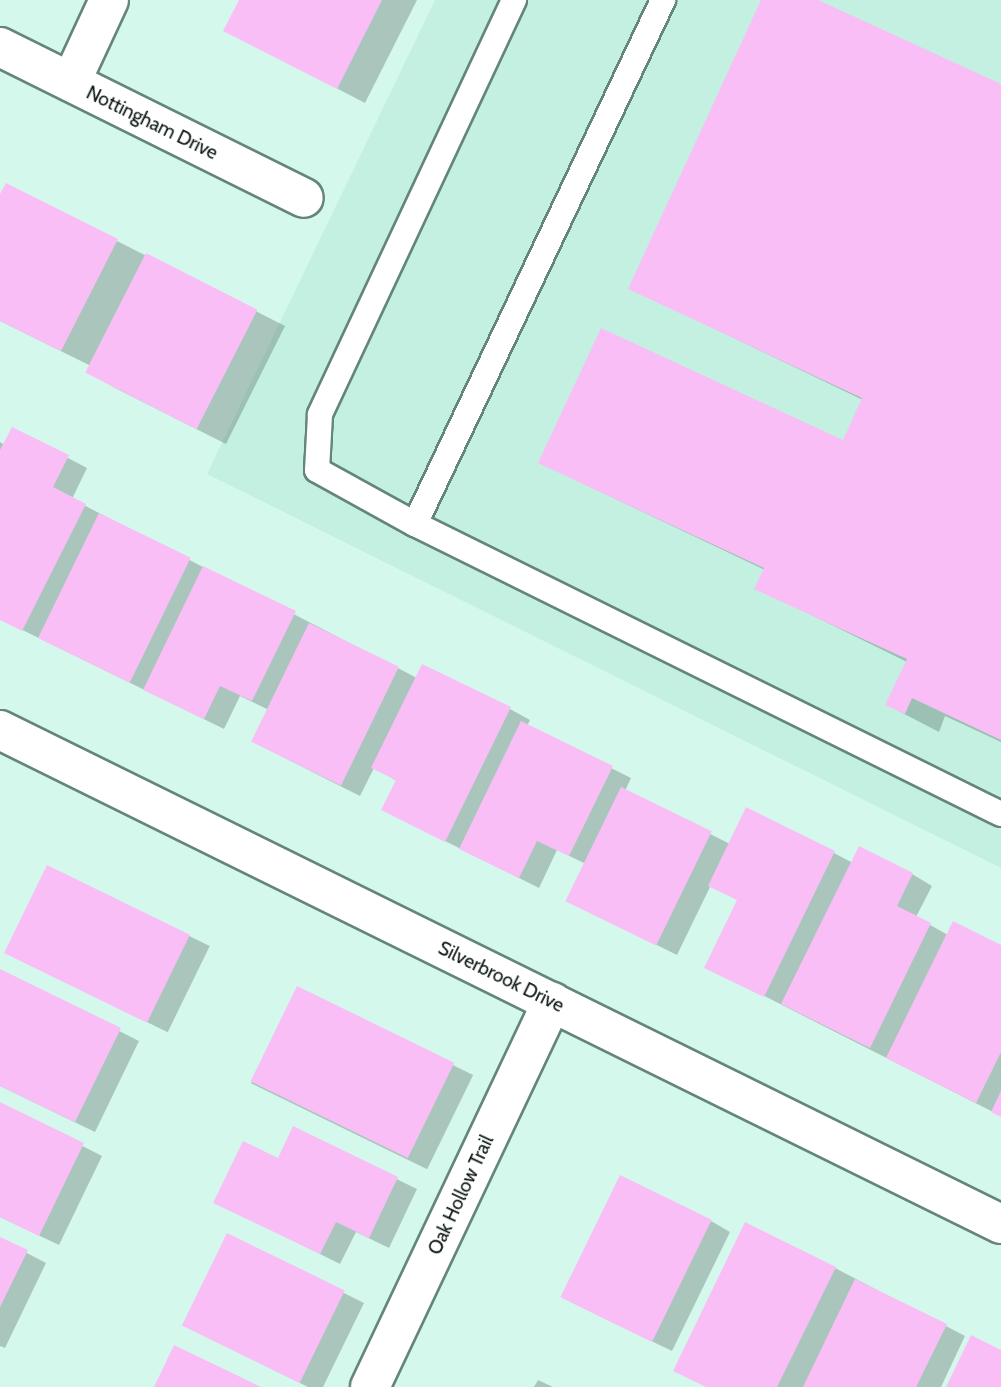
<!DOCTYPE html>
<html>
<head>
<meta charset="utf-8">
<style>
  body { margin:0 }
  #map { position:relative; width:1001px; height:1387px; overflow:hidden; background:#d5f8ec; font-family:Cabin,sans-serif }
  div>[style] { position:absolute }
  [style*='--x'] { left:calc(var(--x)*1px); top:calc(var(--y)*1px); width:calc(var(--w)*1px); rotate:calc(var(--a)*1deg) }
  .built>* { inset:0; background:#c3f0e1 }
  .shadow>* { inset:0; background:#0003; transform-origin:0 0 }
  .building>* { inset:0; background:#fabef7; transform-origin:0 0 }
  .roads { filter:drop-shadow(2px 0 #64857a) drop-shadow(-2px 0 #64857a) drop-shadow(0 2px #64857a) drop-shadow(0 -2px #64857a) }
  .lane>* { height:24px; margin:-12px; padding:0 12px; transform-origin:12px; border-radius:12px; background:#fff }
  .street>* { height:38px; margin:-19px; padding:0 19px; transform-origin:19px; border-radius:19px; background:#fff }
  span { translate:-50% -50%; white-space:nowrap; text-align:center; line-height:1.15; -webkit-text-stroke:6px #fff; paint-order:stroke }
  .street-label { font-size:19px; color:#081511 }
</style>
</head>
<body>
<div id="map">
  <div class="built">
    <div style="clip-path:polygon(435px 0,1001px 0,1001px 868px,207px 474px)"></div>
  </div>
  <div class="shadow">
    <div style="clip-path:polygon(241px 0,417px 0,365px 103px,226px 31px)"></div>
    <div style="clip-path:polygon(763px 0,814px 0,1001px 86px,1001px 742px,945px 716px,939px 732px,887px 705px,907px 662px,757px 588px,765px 570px,540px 463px,843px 442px,863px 400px,630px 288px)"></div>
    <div style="clip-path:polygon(0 198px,117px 241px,285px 326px,226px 444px,115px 388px,88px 372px,91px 366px,0 321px)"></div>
    <div style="clip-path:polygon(13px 429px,87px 468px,72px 499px,417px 678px,422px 666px,510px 709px,530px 720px,527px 726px,631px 778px,625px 791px,730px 844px,834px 853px,853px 863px,912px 874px,932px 886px,916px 917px,948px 935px,1001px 946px,1001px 1116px,707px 967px,739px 901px,711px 885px,677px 955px,588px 911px,586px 864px,557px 850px,539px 888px,383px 810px,397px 781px,374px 768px,360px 796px,253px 742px,269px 710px,240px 696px,224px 729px,0 619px,0 442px,5px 445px)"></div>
    <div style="left:48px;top:867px;width:180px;height:96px;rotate:26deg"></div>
    <div style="clip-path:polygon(0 971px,139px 1041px,95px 1132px,0 1086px)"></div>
    <div style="left:297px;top:989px;width:196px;height:105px;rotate:26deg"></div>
    <div style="clip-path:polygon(0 1104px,102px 1156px,59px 1245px,0 1217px)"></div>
    <div style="clip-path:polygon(294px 1129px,417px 1189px,389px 1248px,356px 1232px,340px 1264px,215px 1202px,278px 1160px)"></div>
    <div style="clip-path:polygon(711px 1221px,730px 1232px,672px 1351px,583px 1308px)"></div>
    <div style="clip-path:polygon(227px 1235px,364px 1303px,323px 1387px,308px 1387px,184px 1325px)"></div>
    <div style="clip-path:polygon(0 1239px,46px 1263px,5px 1348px,0 1346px)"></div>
    <div style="clip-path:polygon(835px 1268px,965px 1336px,941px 1387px,706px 1387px)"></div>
    <div style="clip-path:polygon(538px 1380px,553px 1387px,534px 1387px)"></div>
  </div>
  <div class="building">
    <div style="clip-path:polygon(239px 0,382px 0,337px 89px,223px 31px)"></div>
    <div style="clip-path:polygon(761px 0,818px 0,1001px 84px,1001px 740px,912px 698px,905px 714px,885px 705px,907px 659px,754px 589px,764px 568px,538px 463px,601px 328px,843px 440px,862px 398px,628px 289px)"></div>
    <div style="clip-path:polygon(6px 183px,118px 239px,61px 351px,0 321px,0 194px)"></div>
    <div style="left:146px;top:253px;width:125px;height:134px;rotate:27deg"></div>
    <div style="clip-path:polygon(12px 427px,69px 455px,53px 487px,86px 504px,22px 631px,0 620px,0 450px)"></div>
    <div style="left:99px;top:513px;width:102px;height:139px;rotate:26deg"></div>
    <div style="clip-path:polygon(203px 566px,296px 611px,252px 701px,220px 686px,204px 719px,143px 690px)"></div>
    <div style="left:309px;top:623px;width:100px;height:132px;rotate:26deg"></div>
    <div style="clip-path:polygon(422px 664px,511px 707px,445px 842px,381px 810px,396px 780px,371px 768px)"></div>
    <div style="clip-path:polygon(521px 721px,613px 766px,569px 856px,537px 841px,519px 878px,459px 849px)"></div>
    <div style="left:621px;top:787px;width:101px;height:127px;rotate:26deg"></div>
    <div style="clip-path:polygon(746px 807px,835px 851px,764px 997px,704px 968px,737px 900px,708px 886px)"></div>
    <div style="clip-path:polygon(859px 846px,913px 873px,897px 906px,931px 923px,870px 1048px,781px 1004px)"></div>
    <div style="left:47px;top:865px;width:159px;height:98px;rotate:26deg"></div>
    <div style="clip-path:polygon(953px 921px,1001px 945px,1001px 1052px,976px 1103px,886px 1058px)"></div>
    <div style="clip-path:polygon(0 969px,121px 1028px,75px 1122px,0 1086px)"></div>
    <div style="left:297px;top:986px;width:175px;height:106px;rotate:26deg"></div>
    <div style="clip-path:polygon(1001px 1091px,1001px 1117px,991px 1112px)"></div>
    <div style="clip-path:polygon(0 1102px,84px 1143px,39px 1236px,0 1217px)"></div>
    <div style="clip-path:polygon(293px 1126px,398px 1177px,369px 1238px,336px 1222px,320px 1254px,213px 1203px,243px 1141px,278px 1158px)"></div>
    <div style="left:620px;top:1175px;width:102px;height:136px;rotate:26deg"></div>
    <div style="clip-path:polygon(745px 1222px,836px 1267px,777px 1387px,706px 1387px,673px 1371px)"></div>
    <div style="left:227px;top:1233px;width:131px;height:103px;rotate:26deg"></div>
    <div style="clip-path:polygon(0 1237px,28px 1250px,0 1307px)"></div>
    <div style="clip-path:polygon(855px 1279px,947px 1324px,916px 1387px,803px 1387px)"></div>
    <div style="clip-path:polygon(971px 1335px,1001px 1350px,1001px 1387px,946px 1387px)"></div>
    <div style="clip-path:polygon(174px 1345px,261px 1387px,154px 1387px)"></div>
  </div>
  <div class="roads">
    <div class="lane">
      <div style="--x:514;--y:0;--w:458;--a:115.1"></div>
      <div style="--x:320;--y:415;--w:55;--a:93.1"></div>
      <div style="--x:317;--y:470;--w:112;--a:28.9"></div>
      <div style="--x:415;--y:524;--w:654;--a:26.33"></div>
      <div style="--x:415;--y:524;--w:580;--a:-64.67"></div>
    </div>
    <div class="street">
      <div style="--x:0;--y:47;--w:339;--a:26.4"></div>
      <div style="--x:71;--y:82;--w:90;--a:-65.1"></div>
      <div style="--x:0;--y:730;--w:1116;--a:26.27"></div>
      <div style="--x:370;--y:1387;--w:426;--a:-64.7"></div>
    </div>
  </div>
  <div class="street-label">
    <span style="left:152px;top:123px;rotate:26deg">Nottingham Drive</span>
    <span style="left:501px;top:977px;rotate:26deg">Silverbrook Drive</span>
    <span style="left:461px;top:1195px;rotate:-65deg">Oak Hollow Trail</span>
  </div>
</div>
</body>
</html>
